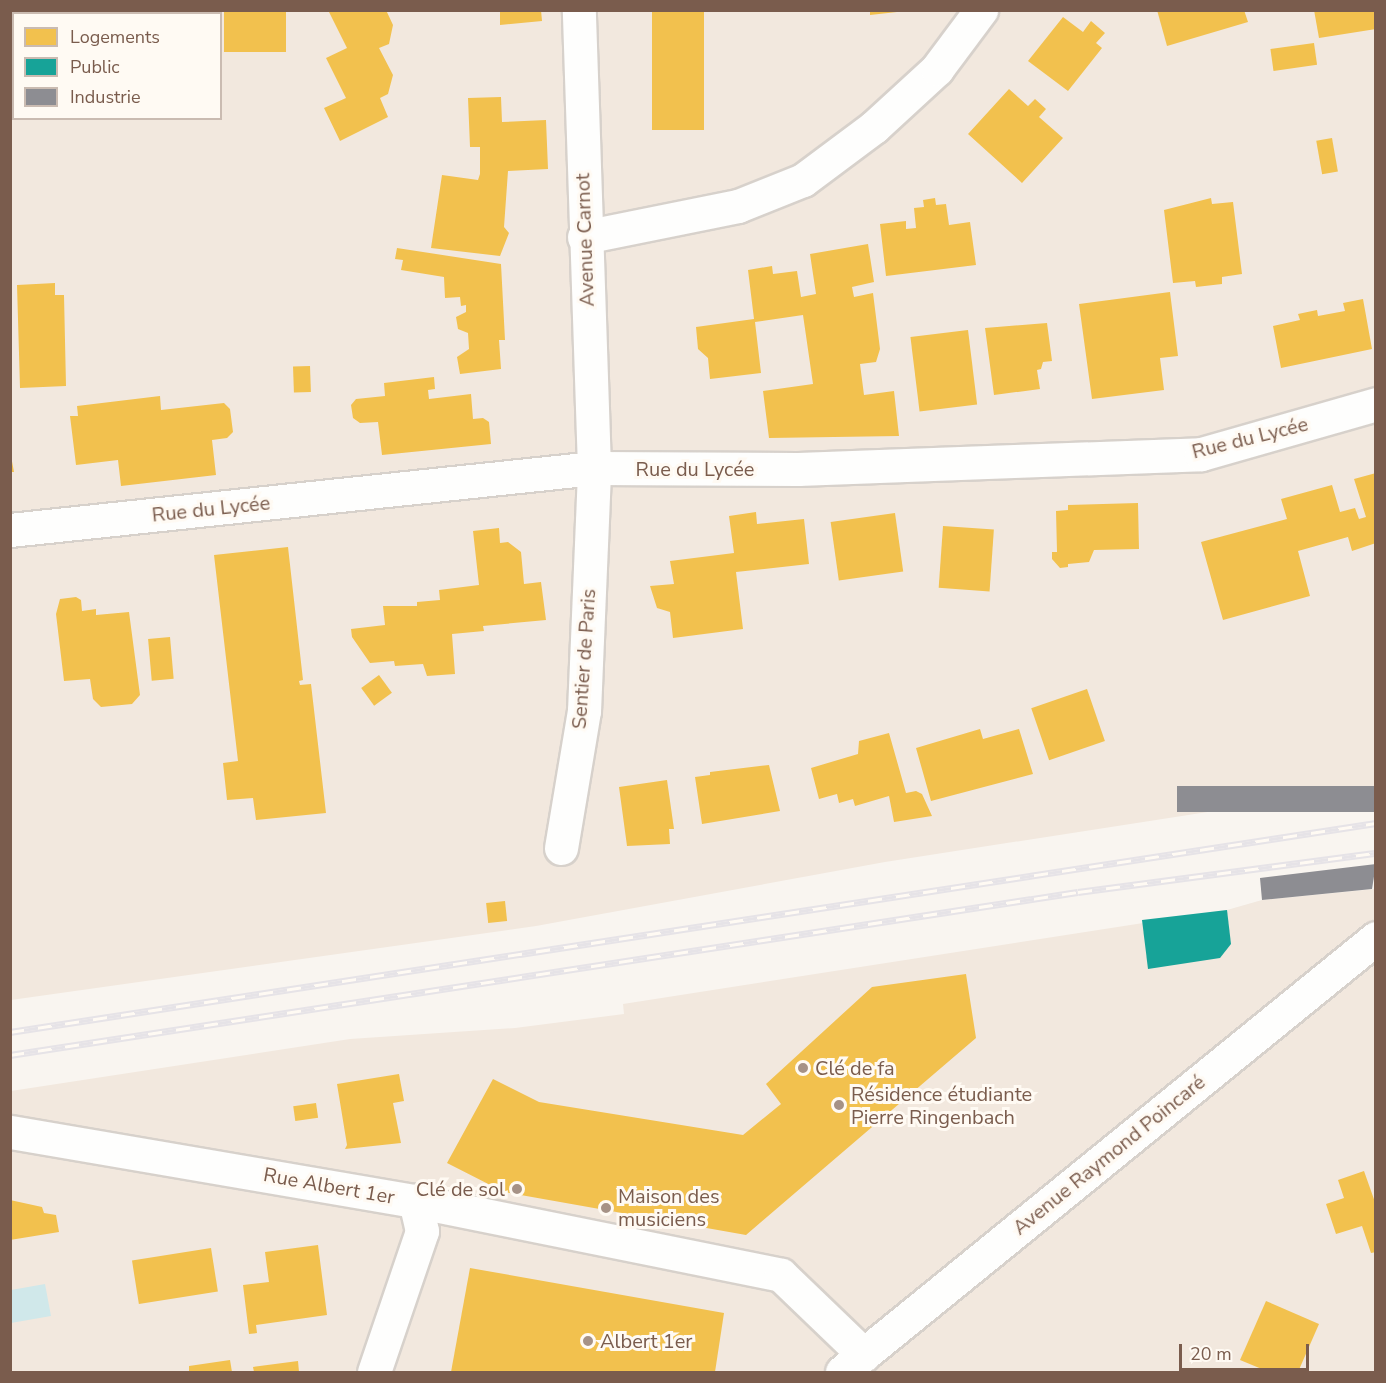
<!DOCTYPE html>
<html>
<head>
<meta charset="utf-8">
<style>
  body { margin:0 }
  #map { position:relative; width:1386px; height:1383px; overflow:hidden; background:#f9f5f0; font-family:"Nunito Sans",sans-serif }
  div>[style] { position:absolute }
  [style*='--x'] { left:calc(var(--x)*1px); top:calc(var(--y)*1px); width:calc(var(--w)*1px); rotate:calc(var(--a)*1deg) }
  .residential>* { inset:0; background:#f2e8de }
  .water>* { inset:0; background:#d0e8ea }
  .homes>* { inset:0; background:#f2c14e; transform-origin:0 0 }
  .public>* { inset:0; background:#17a398 }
  .industry>* { inset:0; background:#8d8d92; transform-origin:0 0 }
  .roads { filter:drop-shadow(2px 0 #d7d1cb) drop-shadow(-2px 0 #d7d1cb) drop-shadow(0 2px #d7d1cb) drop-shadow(0 -2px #d7d1cb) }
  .minor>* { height:33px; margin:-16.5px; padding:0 16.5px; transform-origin:16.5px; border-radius:16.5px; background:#fefefd }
  .tertiary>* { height:33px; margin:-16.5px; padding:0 16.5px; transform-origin:16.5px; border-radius:16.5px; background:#fefefd }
  .rail>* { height:7px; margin-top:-3.5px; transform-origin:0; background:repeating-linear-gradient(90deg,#fffaf3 0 14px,#e6e3e7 0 28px); box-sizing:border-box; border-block:2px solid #e6e3e7 }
  .dots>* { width:16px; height:16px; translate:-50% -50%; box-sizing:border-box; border:3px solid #fffaf3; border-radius:50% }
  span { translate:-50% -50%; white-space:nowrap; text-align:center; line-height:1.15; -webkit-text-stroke:6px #fffaf3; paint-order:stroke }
  .street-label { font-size:20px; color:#7a5c4d }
  .poi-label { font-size:20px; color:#7a5c4d }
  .left { translate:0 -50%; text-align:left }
  .right { translate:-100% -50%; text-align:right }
  .frame { position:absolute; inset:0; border:12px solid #7a5c4d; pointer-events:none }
  .legend { position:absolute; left:12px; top:12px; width:210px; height:108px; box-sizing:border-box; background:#fffaf3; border:2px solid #cabbb1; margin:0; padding:8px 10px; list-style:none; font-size:18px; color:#7a5c4d }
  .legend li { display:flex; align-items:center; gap:12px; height:30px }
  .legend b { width:30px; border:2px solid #cabbb1 }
  .scale { position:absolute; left:1179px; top:1344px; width:130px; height:27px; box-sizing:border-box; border:3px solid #7a5c4d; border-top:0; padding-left:8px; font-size:18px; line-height:21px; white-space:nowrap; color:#7a5c4d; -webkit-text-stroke:4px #fffaf3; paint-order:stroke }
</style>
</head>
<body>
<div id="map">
  <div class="residential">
    <div style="clip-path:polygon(evenodd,11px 11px,1375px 11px,1375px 786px,885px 862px,536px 926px,11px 1000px,11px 11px,14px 14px,220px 14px,220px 118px,14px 118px,14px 14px)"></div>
    <div style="clip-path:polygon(1375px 889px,1375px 1372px,11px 1372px,11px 1091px,350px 1039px,515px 1028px,624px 1014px,623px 1004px,1227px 910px,1262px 900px)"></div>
  </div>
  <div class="water">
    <div style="clip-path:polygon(45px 1284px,51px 1316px,11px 1323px,11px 1290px)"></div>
  </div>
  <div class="homes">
    <div style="left:224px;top:10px;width:62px;height:42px"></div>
    <div style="clip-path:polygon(328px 10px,386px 10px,393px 25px,389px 44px,379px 48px,393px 75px,388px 94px,380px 98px,388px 117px,340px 141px,324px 108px,346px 98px,326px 58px,347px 48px)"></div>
    <div style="clip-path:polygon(500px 10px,541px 10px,542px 21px,500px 25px)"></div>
    <div style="left:652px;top:10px;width:52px;height:120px"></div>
    <div style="clip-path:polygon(870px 10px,897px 10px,897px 12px,870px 15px)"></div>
    <div style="clip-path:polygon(1157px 10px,1244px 10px,1248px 22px,1167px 46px)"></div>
    <div style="clip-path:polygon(1314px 10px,1376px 10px,1376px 29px,1319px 38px)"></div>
    <div style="clip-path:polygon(1063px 17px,1083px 32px,1091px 21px,1105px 33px,1096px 43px,1102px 48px,1068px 91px,1028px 61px)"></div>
    <div style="left:1314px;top:43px;width:22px;height:44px;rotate:82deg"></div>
    <div style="clip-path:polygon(1009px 89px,1028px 106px,1035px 99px,1046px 109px,1039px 117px,1063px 138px,1022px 183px,968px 134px)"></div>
    <div style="clip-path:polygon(501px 97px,502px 122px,546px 120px,548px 169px,508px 171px,504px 227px,509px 233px,500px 256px,431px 248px,442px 175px,478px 180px,480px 174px,480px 147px,470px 147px,468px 98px)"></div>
    <div style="left:1332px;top:138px;width:34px;height:16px;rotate:80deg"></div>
    <div style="clip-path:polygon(935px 198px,936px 205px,946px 204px,949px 225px,970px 222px,976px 265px,886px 276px,880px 224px,906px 221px,906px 229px,916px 228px,914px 208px,924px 207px,923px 200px)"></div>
    <div style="clip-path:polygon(1211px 198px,1212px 204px,1233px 202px,1242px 274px,1222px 277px,1222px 284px,1196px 287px,1195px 281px,1173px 283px,1164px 210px)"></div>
    <div style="clip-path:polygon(868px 244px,874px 282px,852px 287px,854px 297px,873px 293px,880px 349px,876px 362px,860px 364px,864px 395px,894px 391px,899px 436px,769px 438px,763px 391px,813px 384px,803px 315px,755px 322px,761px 373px,710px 379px,708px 358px,698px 349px,696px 327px,754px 319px,748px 270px,772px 266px,773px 274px,797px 271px,801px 297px,816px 294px,810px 254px)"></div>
    <div style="clip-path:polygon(397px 248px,501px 264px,505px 340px,499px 340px,501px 369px,460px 374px,457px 357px,469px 349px,468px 333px,458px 329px,456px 317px,466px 312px,466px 305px,461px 306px,460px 297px,445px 298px,444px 277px,401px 270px,403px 260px,395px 259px)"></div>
    <div style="clip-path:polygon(55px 283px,55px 295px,64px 295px,66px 386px,20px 388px,17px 285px)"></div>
    <div style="clip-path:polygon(1170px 292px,1178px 356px,1160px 358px,1164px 390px,1092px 399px,1079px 304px)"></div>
    <div style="clip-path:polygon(1363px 299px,1372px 349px,1281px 368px,1273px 326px,1300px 320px,1298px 314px,1317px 310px,1318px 316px,1345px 311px,1343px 303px)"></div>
    <div style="clip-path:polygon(1047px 323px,1052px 361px,1043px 362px,1041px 369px,1037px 370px,1040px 389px,994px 395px,985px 328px)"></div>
    <div style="left:968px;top:330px;width:75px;height:58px;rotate:83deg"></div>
    <div style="left:310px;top:366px;width:26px;height:17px;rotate:88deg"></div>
    <div style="clip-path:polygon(434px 377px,435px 389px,428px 390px,429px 399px,471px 394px,473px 419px,483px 418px,489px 422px,491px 444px,382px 455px,378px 422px,360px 423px,353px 418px,351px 405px,356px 399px,385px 396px,384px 383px)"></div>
    <div style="clip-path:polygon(160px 396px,161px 410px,224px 403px,230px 409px,233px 432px,227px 438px,212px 440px,216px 475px,121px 486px,118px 460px,76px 465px,70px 416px,78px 416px,77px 406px)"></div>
    <div style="clip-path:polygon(10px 451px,14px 472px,10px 472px)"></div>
    <div style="clip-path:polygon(1376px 473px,1376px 543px,1352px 551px,1348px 537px,1298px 551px,1310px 596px,1223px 620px,1201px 542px,1287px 519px,1281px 499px,1332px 485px,1340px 512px,1355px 508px,1359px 519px,1366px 517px,1354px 479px)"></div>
    <div style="clip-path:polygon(1138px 503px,1139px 549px,1094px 550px,1089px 562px,1068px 564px,1068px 567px,1060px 568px,1052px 559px,1052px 552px,1057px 552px,1056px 511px,1068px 510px,1068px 505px)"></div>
    <div style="clip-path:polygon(756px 512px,757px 524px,804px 519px,809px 564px,736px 572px,743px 629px,673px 638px,670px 612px,657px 608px,650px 586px,674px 584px,670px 561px,734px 553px,729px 516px)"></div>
    <div style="left:895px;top:513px;width:59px;height:65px;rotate:82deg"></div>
    <div style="left:943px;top:526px;width:51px;height:62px;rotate:4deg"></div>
    <div style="clip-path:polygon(499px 528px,500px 543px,508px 542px,521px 552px,524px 584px,541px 582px,546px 620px,483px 626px,484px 631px,452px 634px,455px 674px,427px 676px,423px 664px,395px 666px,394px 661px,370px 663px,352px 637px,351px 629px,385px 625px,383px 606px,417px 606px,417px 602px,440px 600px,439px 590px,479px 585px,473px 531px)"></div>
    <div style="clip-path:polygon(288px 547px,303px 680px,299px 681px,300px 685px,311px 684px,326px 813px,256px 820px,253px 798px,227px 800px,223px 763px,238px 761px,214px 555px)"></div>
    <div style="clip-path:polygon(76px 597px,81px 600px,82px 611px,96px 609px,96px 615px,129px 612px,140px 695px,132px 704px,101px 707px,93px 699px,90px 679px,64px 681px,56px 614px,60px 599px)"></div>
    <div style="left:170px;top:637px;width:42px;height:22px;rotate:85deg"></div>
    <div style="left:379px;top:675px;width:22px;height:22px;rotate:54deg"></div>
    <div style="left:1087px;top:689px;width:55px;height:59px;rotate:71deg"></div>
    <div style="clip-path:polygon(980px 729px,983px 739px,1019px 729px,1033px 774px,931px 801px,916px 748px)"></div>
    <div style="clip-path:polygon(889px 733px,906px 793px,916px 791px,922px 794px,932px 816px,894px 822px,889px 796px,855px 806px,853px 799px,839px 803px,837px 794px,819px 799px,811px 768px,858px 754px,859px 741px)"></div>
    <div style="clip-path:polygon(769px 765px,780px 811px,702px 824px,695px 777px,710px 775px,710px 772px)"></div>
    <div style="clip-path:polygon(667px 780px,674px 829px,669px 829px,670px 844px,627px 846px,619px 787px)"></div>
    <div style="left:505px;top:901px;width:20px;height:19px;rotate:84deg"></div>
    <div style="clip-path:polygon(966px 974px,976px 1038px,746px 1235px,504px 1192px,447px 1163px,493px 1079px,539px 1102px,743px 1135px,781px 1104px,766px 1084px,872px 987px)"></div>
    <div style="clip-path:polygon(399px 1074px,404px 1101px,393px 1103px,401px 1143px,345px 1149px,347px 1145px,337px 1084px)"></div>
    <div style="left:316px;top:1103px;width:15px;height:23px;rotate:82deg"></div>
    <div style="clip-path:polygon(1364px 1171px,1376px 1205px,1376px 1252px,1371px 1253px,1362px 1226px,1336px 1234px,1326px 1204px,1344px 1198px,1338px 1180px)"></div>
    <div style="clip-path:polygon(10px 1200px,42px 1207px,44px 1213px,56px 1215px,59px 1232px,10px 1240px)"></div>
    <div style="clip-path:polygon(318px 1245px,327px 1315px,256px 1325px,257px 1333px,249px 1334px,243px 1285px,269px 1282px,265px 1252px)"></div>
    <div style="left:211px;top:1248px;width:44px;height:80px;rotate:81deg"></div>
    <div style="clip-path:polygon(470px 1268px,724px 1313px,715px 1372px,451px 1372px)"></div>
    <div style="clip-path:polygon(1266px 1301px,1319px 1324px,1298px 1372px,1269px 1372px,1240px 1360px)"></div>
    <div style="clip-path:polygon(230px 1360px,232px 1372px,189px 1372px,189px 1366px)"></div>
    <div style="clip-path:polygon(298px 1361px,299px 1372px,254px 1372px,253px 1367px)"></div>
  </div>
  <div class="public">
    <div style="clip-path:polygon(1227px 910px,1231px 944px,1220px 958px,1148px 969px,1142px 920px)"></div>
  </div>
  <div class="industry">
    <div style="left:1376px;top:786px;width:26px;height:199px;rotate:90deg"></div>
    <div style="clip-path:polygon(1376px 864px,1372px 889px,1262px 900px,1260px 878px)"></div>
  </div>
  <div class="roads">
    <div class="minor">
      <div style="--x:584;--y:237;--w:157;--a:-11.4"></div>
      <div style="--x:738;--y:206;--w:70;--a:-21.8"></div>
      <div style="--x:803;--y:180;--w:89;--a:-36.7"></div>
      <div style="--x:874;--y:127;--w:86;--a:-42.6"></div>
      <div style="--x:937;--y:69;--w:74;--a:-53.3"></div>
      <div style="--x:10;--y:530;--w:587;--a:-6.06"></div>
      <div style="--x:594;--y:468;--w:204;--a:0.3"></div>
      <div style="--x:798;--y:469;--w:403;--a:-2.1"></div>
      <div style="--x:1201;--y:454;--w:182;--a:-15.9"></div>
      <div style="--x:561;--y:848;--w:139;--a:-80.5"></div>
      <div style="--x:584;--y:711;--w:243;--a:-87.6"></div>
      <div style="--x:594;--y:468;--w:458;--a:-91.9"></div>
      <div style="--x:10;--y:1132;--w:411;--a:9.7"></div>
      <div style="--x:415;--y:1201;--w:373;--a:11.4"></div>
      <div style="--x:781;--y:1275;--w:115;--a:43.9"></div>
      <div style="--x:374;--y:1372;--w:149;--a:-71.2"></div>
      <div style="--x:422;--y:1231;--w:31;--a:-103"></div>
    </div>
    <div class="tertiary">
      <div style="--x:842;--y:1372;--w:688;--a:-39.1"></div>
    </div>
  </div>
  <div class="rail">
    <div style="--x:10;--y:1032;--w:1382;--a:-8.7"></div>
    <div style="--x:10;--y:1055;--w:1080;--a:-8.68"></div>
    <div style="--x:1078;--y:892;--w:301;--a:-7.5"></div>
  </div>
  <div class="dots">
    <div style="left:803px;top:1068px;background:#a69286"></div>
    <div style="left:839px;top:1105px;background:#a69286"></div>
    <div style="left:517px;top:1189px;background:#a69286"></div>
    <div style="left:606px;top:1208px;background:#a69286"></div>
    <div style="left:588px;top:1341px;background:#a69286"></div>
  </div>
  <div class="street-label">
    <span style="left:585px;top:240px;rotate:-92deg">Avenue Carnot</span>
    <span style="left:1250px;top:438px;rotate:-14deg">Rue du Lycée</span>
    <span style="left:695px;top:469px">Rue du Lycée</span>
    <span style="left:211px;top:509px;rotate:-6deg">Rue du Lycée</span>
    <span style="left:584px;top:659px;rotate:-86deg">Sentier de Paris</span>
    <span style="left:1109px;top:1155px;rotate:-39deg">Avenue Raymond Poincaré</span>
    <span style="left:329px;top:1186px;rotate:10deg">Rue Albert 1er</span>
  </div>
  <div class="poi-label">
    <span class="left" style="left:815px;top:1068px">Clé de fa</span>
    <span class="left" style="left:851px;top:1106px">Résidence étudiante<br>Pierre Ringenbach</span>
    <span class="right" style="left:505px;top:1189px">Clé de sol</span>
    <span class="left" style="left:618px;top:1208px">Maison des<br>musiciens</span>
    <span class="left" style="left:600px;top:1341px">Albert 1er</span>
  </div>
  <div class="frame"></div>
  <ul class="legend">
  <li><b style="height:16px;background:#f2c14e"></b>Logements</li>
  <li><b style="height:16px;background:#17a398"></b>Public</li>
  <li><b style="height:16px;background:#8d8d92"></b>Industrie</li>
  </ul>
  <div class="scale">20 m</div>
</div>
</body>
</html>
